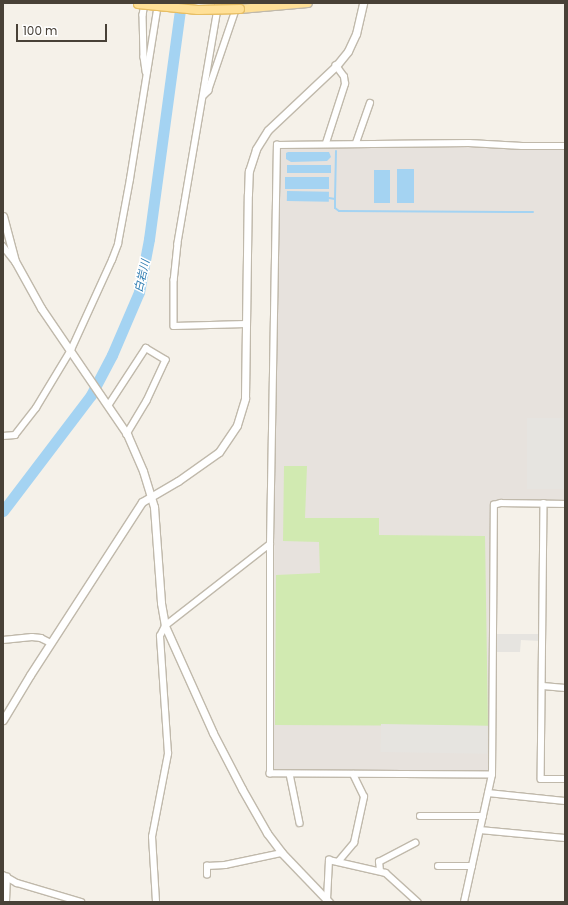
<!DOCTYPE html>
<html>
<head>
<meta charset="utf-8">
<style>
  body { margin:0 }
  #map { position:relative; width:568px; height:905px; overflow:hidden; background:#f5f1e9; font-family:Poppins,"Noto Sans JP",sans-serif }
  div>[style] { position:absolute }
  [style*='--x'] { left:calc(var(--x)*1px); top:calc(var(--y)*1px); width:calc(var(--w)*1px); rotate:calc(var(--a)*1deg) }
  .industrial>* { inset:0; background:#e7e2dd }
  .green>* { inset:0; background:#d1eab1 }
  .parking>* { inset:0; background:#e6e4e0; transform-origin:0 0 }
  .water>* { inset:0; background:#a4d3f2; transform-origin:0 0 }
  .stream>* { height:2px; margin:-1px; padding:0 1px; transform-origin:1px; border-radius:1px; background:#a4d3f2 }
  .river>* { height:11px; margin:-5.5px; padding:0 5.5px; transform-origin:5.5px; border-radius:5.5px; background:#a4d3f2 }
  .roads { filter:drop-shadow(1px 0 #c0b9ab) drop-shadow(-1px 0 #c0b9ab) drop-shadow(0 1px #c0b9ab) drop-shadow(0 -1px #c0b9ab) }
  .minor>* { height:5.5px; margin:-2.75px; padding:0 2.75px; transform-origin:2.75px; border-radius:2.75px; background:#fff }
  .tertiary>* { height:7px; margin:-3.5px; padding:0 3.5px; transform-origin:3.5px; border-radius:3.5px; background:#fff }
  .primary>* { height:8px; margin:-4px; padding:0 4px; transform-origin:4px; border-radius:4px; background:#ffe097 }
  .bridges { filter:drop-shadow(1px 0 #e7be64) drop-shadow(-1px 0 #e7be64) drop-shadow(0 1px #e7be64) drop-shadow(0 -1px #e7be64) }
  .primary-bridge>* { height:8px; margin:-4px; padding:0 4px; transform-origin:4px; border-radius:4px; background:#ffe097 }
  span { translate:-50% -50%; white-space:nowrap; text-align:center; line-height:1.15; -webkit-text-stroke:3px #fff; paint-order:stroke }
  .water-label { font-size:11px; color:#2b7ab0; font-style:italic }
  .frame { position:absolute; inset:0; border:4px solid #484137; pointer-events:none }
  .scale { position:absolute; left:16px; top:24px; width:91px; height:18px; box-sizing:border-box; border:2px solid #484137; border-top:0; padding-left:5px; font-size:12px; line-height:14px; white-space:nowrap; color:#484137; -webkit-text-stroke:3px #fff; paint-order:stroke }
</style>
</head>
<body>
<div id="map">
  <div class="industrial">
    <div style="clip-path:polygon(442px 146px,565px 149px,565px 500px,497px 500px,490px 503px,489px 772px,273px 771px,275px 414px,280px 147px)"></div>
  </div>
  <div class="green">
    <div style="clip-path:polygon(284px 466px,307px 466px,305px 518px,379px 518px,379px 535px,485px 536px,488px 726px,275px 725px,276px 575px,320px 573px,319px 542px,283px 541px)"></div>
  </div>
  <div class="parking">
    <div style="left:527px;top:418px;width:38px;height:71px"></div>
    <div style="clip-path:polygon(497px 634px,540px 634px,540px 641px,521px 640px,520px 652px,496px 652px)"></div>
    <div style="left:381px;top:724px;width:107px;height:28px;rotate:1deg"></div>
  </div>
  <div class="water">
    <div style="clip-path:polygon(288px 152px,329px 152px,331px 157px,327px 161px,291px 162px,286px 159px,286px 153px)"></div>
    <div style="left:287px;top:165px;width:44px;height:8px"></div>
    <div style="left:397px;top:169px;width:17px;height:34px"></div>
    <div style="left:374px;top:170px;width:16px;height:33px"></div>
    <div style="left:329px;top:177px;width:12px;height:44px;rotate:90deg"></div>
    <div style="left:287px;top:191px;width:42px;height:10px;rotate:1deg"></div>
  </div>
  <div class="stream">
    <div style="--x:329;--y:198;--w:6;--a:9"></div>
    <div style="--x:335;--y:199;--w:48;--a:-88.8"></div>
    <div style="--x:335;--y:199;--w:9;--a:90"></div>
    <div style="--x:335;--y:208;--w:5;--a:37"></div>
    <div style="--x:339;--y:211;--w:194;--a:0.3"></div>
  </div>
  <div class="river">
    <div style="--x:3;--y:511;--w:146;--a:-52.8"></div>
    <div style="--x:91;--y:395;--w:45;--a:-62.3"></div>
    <div style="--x:112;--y:355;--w:69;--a:-66.8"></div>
    <div style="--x:139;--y:292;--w:54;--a:-79.3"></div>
    <div style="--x:149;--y:239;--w:238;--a:-82.3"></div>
  </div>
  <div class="roads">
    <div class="minor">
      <div style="--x:145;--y:3;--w:12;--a:99"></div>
      <div style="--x:143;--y:15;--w:42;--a:88.6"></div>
      <div style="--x:144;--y:57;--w:15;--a:82"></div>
      <div style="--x:219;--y:3;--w:244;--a:99.7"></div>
      <div style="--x:178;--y:244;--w:36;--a:96"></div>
      <div style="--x:174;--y:280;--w:46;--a:90"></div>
      <div style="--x:174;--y:326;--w:72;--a:-1.6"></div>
      <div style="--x:204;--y:95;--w:6;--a:-45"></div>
      <div style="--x:208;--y:91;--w:93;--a:-71.2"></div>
      <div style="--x:326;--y:143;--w:62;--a:-72.1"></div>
      <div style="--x:345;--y:84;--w:7;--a:-98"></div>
      <div style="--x:344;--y:77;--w:14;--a:-126"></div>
      <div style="--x:356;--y:143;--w:42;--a:-70.7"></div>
      <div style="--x:3;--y:246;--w:18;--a:52"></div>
      <div style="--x:108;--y:406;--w:69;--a:-56.8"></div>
      <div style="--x:146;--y:348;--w:23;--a:31"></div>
      <div style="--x:166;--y:360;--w:45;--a:114.9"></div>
      <div style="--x:147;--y:401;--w:39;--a:121"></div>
      <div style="--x:3;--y:436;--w:12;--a:-5"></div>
      <div style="--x:15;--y:435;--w:34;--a:-52"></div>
      <div style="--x:36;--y:408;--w:68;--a:-58.9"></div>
      <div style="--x:71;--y:350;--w:99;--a:-65.5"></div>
      <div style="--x:112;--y:260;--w:17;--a:-69"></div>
      <div style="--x:118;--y:244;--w:66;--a:-79.5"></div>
      <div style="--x:130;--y:179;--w:177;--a:-80.9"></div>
      <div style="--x:544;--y:503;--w:276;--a:90.6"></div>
      <div style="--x:541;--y:779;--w:24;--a:0"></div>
      <div style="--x:3;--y:640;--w:29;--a:-6"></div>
      <div style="--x:32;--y:637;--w:9;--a:6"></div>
      <div style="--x:41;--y:638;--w:11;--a:27"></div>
      <div style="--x:543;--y:686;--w:22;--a:5"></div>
      <div style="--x:290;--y:774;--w:50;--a:78.5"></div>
      <div style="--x:492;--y:775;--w:222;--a:-179.7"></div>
      <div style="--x:270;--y:774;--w:230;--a:-90"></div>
      <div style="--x:270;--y:544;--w:399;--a:-89"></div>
      <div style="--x:277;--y:145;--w:192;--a:-0.6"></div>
      <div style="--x:469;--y:143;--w:53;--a:3.2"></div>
      <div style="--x:522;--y:146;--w:43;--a:0"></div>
      <div style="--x:488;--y:793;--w:77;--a:5.9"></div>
      <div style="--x:420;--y:816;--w:63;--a:0"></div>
      <div style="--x:480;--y:830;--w:85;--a:5.4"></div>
      <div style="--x:338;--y:862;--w:25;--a:-50"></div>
      <div style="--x:354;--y:843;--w:47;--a:-77.7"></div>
      <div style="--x:364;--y:797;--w:25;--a:-116"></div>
      <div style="--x:438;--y:866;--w:34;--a:0"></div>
      <div style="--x:380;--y:871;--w:9;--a:-96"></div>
      <div style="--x:379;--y:862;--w:41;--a:-27.8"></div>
      <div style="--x:3;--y:875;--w:16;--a:30"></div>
      <div style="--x:17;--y:883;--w:67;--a:16.5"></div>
      <div style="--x:207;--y:875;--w:9;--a:-90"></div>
      <div style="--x:207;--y:866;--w:18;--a:-3"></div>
      <div style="--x:225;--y:865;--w:58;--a:-11.9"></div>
      <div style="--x:327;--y:900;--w:40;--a:-87.1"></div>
      <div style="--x:329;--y:860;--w:58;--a:12.8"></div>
      <div style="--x:386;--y:873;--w:43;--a:42.2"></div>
      <div style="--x:6;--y:902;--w:25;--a:-88"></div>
      <div style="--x:156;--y:902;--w:65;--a:-93.5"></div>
      <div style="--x:152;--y:837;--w:85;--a:-79.1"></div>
      <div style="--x:168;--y:754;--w:118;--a:-93.9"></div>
      <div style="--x:160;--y:636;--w:11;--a:-63"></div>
      <div style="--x:165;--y:626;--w:133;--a:-38"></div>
      <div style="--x:464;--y:902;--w:130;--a:-77.6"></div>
      <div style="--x:492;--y:775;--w:270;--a:-89.6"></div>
      <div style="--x:494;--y:505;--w:7;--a:-16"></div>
      <div style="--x:501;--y:503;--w:64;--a:0.9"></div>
    </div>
    <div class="tertiary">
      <div style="--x:3;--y:216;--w:47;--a:75.1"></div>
      <div style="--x:15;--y:261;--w:54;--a:61"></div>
      <div style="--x:41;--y:308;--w:153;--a:55.7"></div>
      <div style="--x:127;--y:434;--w:40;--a:66.6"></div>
      <div style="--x:143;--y:471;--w:38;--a:73"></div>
      <div style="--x:154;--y:507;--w:96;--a:85.8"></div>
      <div style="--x:161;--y:603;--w:23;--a:80"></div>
      <div style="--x:165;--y:626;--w:117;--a:65.8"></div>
      <div style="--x:213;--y:733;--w:63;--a:62.6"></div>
      <div style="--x:242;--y:789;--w:51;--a:60.4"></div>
      <div style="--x:267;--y:833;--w:25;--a:53"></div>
      <div style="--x:282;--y:853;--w:68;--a:46.2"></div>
      <div style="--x:3;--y:720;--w:52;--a:-59"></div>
      <div style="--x:30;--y:675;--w:206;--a:-57.1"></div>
      <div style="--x:142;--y:502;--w:42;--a:-30.3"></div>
      <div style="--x:178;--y:481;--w:50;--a:-35.3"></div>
      <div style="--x:219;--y:452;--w:32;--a:-56"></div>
      <div style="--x:237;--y:425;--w:28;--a:-73"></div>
      <div style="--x:245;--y:398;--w:204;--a:-89.2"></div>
      <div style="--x:248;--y:194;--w:23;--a:-88"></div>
      <div style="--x:249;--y:171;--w:23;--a:-72"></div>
      <div style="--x:256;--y:149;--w:22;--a:-58"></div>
      <div style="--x:268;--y:130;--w:93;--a:-43.3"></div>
      <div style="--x:336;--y:66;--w:19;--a:-51"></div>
      <div style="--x:348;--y:51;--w:19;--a:-65"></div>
      <div style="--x:356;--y:34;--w:32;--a:-77"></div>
    </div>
    <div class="primary">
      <div style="--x:240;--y:9;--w:68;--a:-5"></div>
    </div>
  </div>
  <div class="bridges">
    <div class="primary-bridge">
      <div style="--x:138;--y:4;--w:60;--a:5.7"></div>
      <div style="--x:198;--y:10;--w:42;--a:-1.4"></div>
    </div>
  </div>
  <div class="water-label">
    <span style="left:142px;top:276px;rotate:-77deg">白岩川</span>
  </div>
  <div class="frame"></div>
  <div class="scale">100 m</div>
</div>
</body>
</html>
